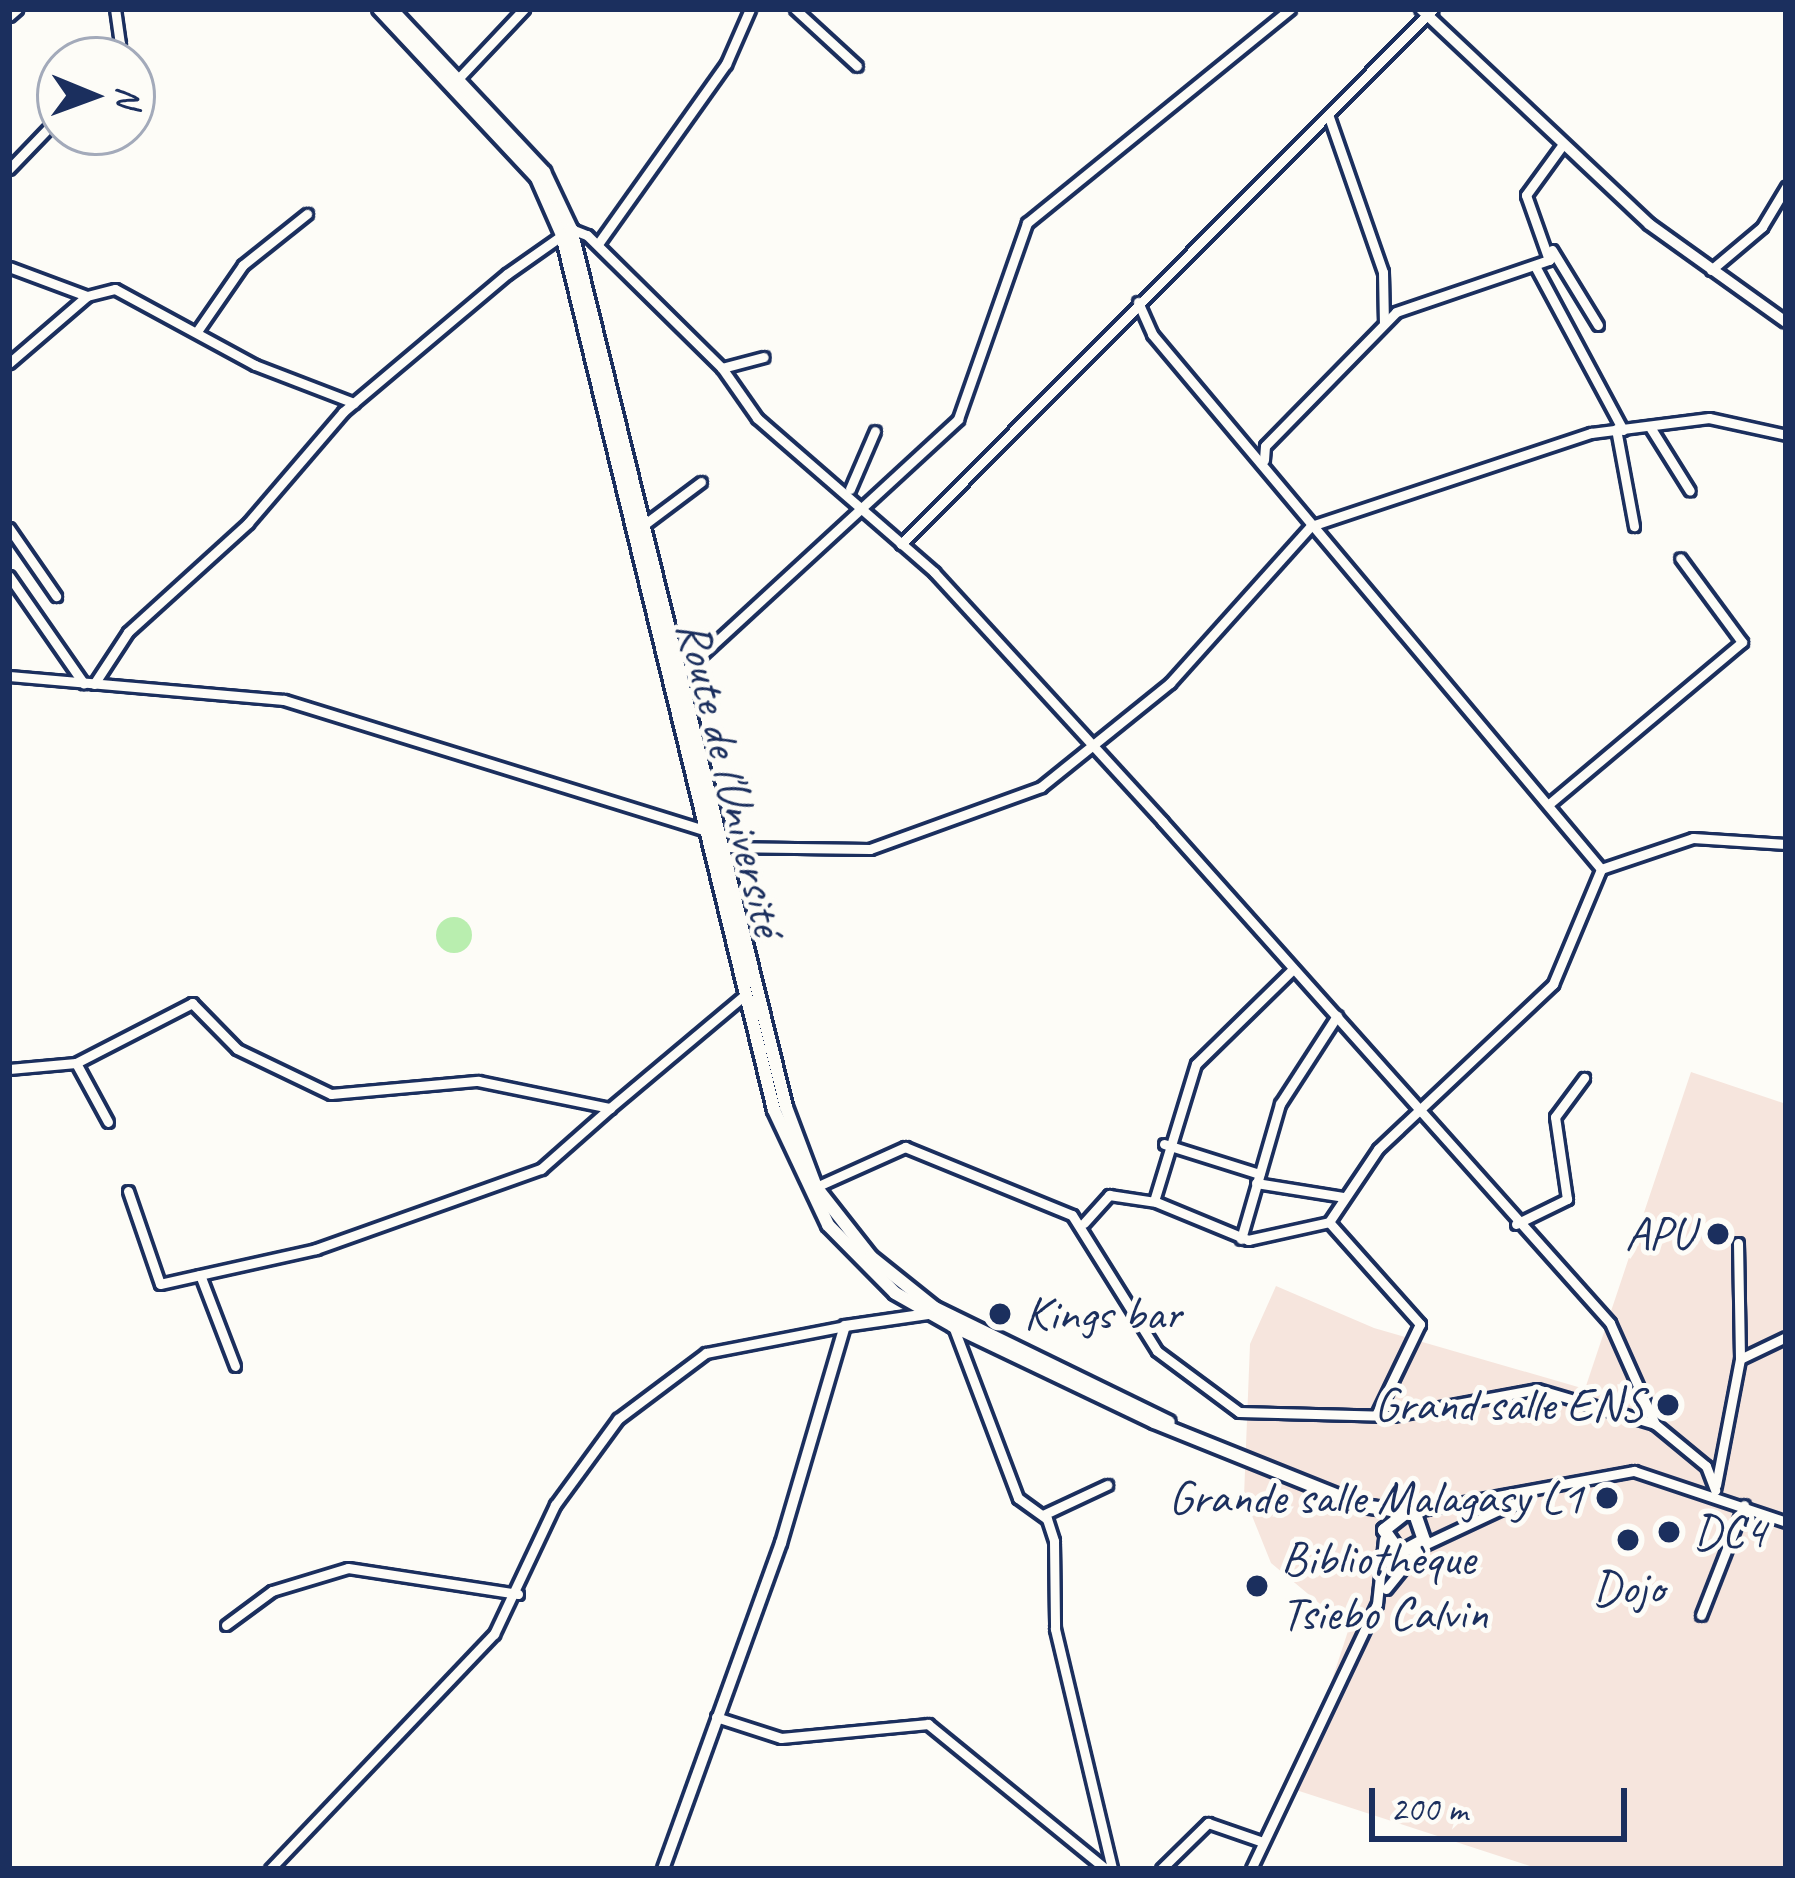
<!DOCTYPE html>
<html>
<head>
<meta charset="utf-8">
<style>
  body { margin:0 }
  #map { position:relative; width:1795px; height:1878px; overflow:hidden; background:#fdfcf7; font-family:Caveat,sans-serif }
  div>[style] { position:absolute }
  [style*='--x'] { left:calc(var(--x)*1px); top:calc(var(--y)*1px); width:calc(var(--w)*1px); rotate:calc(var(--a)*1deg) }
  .built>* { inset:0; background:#f6e5dd }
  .green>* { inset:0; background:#b9eeaf }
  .round { border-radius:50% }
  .roads { filter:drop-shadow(3px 0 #1b2f5e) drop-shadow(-3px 0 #1b2f5e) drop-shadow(0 3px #1b2f5e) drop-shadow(0 -3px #1b2f5e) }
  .minor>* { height:9px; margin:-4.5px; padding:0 4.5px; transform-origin:4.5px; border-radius:4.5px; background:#fdfcf7 }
  .tertiary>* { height:10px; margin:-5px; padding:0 5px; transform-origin:5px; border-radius:5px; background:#fdfcf7 }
  .secondary>* { height:12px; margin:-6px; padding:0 6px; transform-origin:6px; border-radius:6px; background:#fdfcf7 }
  .dots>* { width:33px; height:33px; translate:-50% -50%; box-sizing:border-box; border:6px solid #fdfcf7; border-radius:50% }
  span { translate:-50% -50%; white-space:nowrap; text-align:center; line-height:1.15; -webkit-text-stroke:10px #fdfcf7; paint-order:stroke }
  .street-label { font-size:48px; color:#1b2f5e }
  .poi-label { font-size:48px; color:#1b2f5e }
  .right { translate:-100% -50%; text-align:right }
  .left { translate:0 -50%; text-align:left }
  .frame { position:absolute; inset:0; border:12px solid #1b2f5e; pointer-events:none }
  .north { position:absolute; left:36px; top:36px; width:120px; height:120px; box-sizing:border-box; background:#fdfcf7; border:3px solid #a3aaba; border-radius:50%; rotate:91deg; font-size:33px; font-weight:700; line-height:48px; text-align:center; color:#1b2f5e }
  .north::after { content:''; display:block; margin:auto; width:42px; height:54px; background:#1b2f5e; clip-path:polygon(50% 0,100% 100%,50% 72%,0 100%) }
  .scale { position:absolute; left:1369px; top:1788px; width:258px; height:54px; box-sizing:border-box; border:6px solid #1b2f5e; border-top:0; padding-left:15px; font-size:36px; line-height:42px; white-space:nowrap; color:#1b2f5e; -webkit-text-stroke:9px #fdfcf7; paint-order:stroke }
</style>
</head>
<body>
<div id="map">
  <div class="built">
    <div style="clip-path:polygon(1691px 1072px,1786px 1104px,1786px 1869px,1539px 1869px,1296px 1790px,1349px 1628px,1271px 1563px,1244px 1496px,1250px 1344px,1276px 1286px,1374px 1328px,1585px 1389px)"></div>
  </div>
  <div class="green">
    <div class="round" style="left:436px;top:917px;width:36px;height:36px"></div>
  </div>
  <div class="roads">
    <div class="minor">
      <div style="--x:795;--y:9;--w:84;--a:42.6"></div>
      <div style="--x:9;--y:16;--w:11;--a:-41"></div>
      <div style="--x:107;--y:60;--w:21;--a:-51"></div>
      <div style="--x:120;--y:44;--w:35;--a:-98"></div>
      <div style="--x:457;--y:80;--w:98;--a:-46.7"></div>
      <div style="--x:1329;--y:117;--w:164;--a:70.8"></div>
      <div style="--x:1383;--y:272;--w:51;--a:88.9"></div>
      <div style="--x:9;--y:169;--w:74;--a:-46.1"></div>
      <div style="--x:598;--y:244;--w:221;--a:-54.6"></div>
      <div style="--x:726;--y:64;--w:60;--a:-66.4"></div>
      <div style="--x:1552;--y:250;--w:88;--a:58.5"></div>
      <div style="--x:1535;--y:266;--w:186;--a:61.8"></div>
      <div style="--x:9;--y:267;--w:83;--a:20.4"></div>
      <div style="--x:87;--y:296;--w:103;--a:139.3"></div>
      <div style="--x:1711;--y:270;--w:67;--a:-40.1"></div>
      <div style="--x:1762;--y:227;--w:47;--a:-59"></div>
      <div style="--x:87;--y:296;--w:29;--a:-14"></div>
      <div style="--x:115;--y:289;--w:159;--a:28.5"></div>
      <div style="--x:255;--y:365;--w:106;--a:21"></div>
      <div style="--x:1138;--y:302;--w:35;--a:66"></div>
      <div style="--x:1152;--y:334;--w:698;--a:49.99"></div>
      <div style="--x:1601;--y:869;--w:97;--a:-18.6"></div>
      <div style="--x:1693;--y:838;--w:93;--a:3.7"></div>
      <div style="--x:198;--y:330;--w:79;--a:-55.3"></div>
      <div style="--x:243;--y:265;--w:82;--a:-38.6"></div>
      <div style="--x:722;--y:368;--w:43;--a:-14.7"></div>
      <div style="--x:1650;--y:427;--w:75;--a:58"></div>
      <div style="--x:1616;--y:429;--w:99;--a:79.5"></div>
      <div style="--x:1264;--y:460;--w:14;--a:-86"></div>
      <div style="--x:1265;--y:446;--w:187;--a:-45.6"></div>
      <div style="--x:1396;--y:312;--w:162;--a:-18.8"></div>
      <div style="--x:1549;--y:260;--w:69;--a:-109.5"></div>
      <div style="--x:1526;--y:195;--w:63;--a:-54"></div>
      <div style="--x:850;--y:489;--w:63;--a:-66.7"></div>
      <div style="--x:645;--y:524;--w:70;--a:-36.9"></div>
      <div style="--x:9;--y:528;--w:83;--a:55.3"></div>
      <div style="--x:901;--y:544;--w:754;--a:-45.16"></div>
      <div style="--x:9;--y:576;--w:131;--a:55.2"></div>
      <div style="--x:680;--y:675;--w:378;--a:-42.6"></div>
      <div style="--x:958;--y:419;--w:208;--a:-70.6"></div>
      <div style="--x:1027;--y:223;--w:339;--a:-39.1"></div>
      <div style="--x:9;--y:676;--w:276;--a:5"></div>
      <div style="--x:284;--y:700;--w:443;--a:17.2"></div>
      <div style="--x:94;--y:684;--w:62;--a:-56.8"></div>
      <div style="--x:128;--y:632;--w:162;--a:-42.2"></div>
      <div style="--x:248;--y:523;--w:146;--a:-49.4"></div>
      <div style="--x:343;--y:412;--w:214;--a:-40.1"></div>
      <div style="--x:507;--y:274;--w:78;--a:-35.1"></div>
      <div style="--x:571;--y:229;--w:17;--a:21"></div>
      <div style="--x:587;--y:235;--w:190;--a:44.6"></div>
      <div style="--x:722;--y:368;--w:61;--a:55"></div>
      <div style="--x:757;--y:418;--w:235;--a:41"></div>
      <div style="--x:934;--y:572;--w:338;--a:47.5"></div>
      <div style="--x:1162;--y:821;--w:673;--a:48.25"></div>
      <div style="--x:1610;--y:1323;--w:111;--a:66"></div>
      <div style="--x:1655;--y:1424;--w:66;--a:39.5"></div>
      <div style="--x:1706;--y:1466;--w:26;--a:69"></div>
      <div style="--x:1549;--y:804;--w:252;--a:-40"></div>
      <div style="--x:1742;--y:642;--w:104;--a:-126.4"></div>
      <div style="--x:721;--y:847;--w:149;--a:0.8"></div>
      <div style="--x:870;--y:849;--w:182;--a:-19.9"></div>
      <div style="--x:1041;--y:787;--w:166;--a:-38.9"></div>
      <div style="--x:1170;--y:683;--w:211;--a:-48.1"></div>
      <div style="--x:1311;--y:526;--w:295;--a:-18.4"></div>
      <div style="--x:1591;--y:433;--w:119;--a:-7.2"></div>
      <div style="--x:1709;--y:418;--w:79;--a:12.4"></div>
      <div style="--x:76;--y:1063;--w:67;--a:61.5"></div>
      <div style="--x:9;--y:1069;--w:67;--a:-5.1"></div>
      <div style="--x:76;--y:1063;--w:131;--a:-27.3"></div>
      <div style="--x:192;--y:1003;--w:64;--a:45.6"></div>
      <div style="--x:237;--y:1049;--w:104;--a:25.6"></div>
      <div style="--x:331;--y:1094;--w:148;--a:-5.1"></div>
      <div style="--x:478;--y:1081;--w:135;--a:11.6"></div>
      <div style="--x:610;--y:1108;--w:177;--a:-40"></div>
      <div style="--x:1164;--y:1144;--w:100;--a:17.5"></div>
      <div style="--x:1256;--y:1183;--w:88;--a:9.1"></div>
      <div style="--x:816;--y:1187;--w:98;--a:-24.2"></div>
      <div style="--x:905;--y:1147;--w:180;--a:22.2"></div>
      <div style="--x:1072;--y:1215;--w:160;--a:58"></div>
      <div style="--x:1157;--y:1351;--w:102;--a:36.6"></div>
      <div style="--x:1239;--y:1412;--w:153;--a:1.5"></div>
      <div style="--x:1392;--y:1416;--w:147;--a:-10.5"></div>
      <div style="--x:1537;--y:1389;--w:123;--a:16.5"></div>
      <div style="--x:128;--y:1191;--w:98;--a:71"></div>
      <div style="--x:160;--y:1284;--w:41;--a:-12.7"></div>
      <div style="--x:1154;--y:1201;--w:143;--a:-73"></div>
      <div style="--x:1196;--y:1064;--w:134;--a:-44.4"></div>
      <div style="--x:1329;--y:1222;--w:88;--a:-56.1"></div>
      <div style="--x:1378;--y:1149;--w:241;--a:-43.3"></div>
      <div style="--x:1553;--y:984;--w:125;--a:-67.3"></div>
      <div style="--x:1084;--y:1223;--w:38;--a:-48"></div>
      <div style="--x:1109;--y:1195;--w:48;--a:8.5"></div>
      <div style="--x:1156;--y:1202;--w:100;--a:22.4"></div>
      <div style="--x:1248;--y:1240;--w:83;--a:-12.5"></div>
      <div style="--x:1329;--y:1222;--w:137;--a:48.3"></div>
      <div style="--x:1420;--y:1324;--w:101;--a:115.8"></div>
      <div style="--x:1516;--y:1224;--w:57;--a:-26.1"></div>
      <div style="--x:1567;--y:1199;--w:83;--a:-98.3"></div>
      <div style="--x:1555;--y:1117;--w:49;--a:-53.4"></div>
      <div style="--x:1241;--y:1239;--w:141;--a:-73.9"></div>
      <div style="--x:1280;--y:1104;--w:105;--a:-57.1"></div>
      <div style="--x:1738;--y:1243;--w:115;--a:89"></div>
      <div style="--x:953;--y:1326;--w:184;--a:69.3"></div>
      <div style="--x:1018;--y:1498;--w:36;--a:36"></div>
      <div style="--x:1047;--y:1519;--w:23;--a:72"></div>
      <div style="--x:1054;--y:1541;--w:88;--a:89.3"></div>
      <div style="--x:1055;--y:1629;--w:247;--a:76.6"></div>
      <div style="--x:235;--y:1366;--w:97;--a:-111"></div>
      <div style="--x:200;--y:1275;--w:119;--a:-12.6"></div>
      <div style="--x:316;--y:1249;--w:239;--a:-19.6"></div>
      <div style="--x:541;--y:1169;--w:92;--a:-41.5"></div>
      <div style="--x:1716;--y:1485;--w:128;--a:-79.2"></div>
      <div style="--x:1740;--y:1359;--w:51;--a:-25.6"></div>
      <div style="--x:1410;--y:1512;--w:228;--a:-10.4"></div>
      <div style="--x:1634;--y:1471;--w:160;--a:18.5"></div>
      <div style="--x:1043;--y:1515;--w:71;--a:-25.1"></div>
      <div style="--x:1386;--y:1589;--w:54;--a:-51"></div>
      <div style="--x:1420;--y:1547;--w:108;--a:-25.1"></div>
      <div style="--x:1701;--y:1615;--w:118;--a:-68.6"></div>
      <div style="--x:226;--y:1625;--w:57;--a:-36.5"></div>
      <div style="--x:272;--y:1591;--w:79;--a:-16.8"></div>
      <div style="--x:348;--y:1568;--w:172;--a:8.7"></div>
      <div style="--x:716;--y:1717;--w:68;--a:17.9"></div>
      <div style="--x:781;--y:1738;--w:148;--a:-5.4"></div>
      <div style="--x:928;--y:1724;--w:230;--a:39.2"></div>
      <div style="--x:270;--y:1869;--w:325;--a:-46.4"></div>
      <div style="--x:494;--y:1634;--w:143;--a:-64.7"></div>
      <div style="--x:555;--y:1505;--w:107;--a:-53.8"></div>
      <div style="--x:618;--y:1419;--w:110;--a:-36.9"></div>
      <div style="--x:706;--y:1353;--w:142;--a:-11"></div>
      <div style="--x:1161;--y:1869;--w:66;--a:-44.4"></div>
      <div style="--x:1208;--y:1823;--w:58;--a:19.1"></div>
      <div style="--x:1251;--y:1869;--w:293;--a:-64.6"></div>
      <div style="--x:1377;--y:1604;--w:65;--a:-83.9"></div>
    </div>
    <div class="tertiary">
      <div style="--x:1421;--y:9;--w:313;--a:43.3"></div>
      <div style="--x:1649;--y:224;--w:168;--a:35.6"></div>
      <div style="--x:663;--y:1869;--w:347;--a:-70.1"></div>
      <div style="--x:781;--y:1543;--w:226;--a:-73.6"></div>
      <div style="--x:845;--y:1326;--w:84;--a:-8.2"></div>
    </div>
    <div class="secondary">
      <div style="--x:379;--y:9;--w:231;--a:46.9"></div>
      <div style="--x:537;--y:178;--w:62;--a:66.3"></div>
      <div style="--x:562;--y:235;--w:900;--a:76.38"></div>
      <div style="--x:774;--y:1110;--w:127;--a:64.8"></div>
      <div style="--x:828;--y:1225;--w:95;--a:45.4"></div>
      <div style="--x:895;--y:1293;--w:67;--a:29.6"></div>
      <div style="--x:953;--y:1326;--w:223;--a:25.5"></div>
      <div style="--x:1154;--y:1422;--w:225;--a:21.9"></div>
      <div style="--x:1363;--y:1506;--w:44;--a:7.8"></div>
      <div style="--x:1407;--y:1512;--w:8;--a:14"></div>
      <div style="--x:1415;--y:1514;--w:28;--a:71"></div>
      <div style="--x:1424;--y:1540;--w:27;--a:152"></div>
      <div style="--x:1400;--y:1553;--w:28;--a:-125"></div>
      <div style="--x:1384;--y:1530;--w:29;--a:-38"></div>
      <div style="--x:391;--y:9;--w:224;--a:46.8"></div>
      <div style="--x:544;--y:172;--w:63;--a:64.7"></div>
      <div style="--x:571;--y:229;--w:904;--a:76.24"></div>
      <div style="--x:786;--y:1107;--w:85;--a:69.4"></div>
      <div style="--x:816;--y:1187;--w:89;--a:51.8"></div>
      <div style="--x:871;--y:1257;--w:82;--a:38.6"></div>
      <div style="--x:935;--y:1308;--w:260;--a:26"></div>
    </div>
  </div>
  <div class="dots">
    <div style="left:1718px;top:1234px;background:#1b2f5e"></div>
    <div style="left:1000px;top:1314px;background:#1b2f5e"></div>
    <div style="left:1668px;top:1405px;background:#1b2f5e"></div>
    <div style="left:1607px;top:1498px;background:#1b2f5e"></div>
    <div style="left:1669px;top:1532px;background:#1b2f5e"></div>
    <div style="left:1628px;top:1540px;background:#1b2f5e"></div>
    <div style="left:1257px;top:1586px;background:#1b2f5e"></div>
  </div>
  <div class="street-label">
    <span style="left:731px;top:778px;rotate:76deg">Route de l'Université</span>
  </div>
  <div class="poi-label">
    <span class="right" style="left:1694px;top:1234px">APU</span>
    <span class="left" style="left:1024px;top:1314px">Kings bar</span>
    <span class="right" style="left:1644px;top:1405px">Grand salle ENS</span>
    <span class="right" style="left:1583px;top:1498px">Grande salle Malagasy L1</span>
    <span class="left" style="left:1693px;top:1532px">DC4</span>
    <span class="left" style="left:1281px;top:1586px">Bibliothèque<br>Tsiebo Calvin</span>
    <span style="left:1628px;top:1588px">Dojo</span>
  </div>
  <div class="frame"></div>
  <div class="north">N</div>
  <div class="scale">200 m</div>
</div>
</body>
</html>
